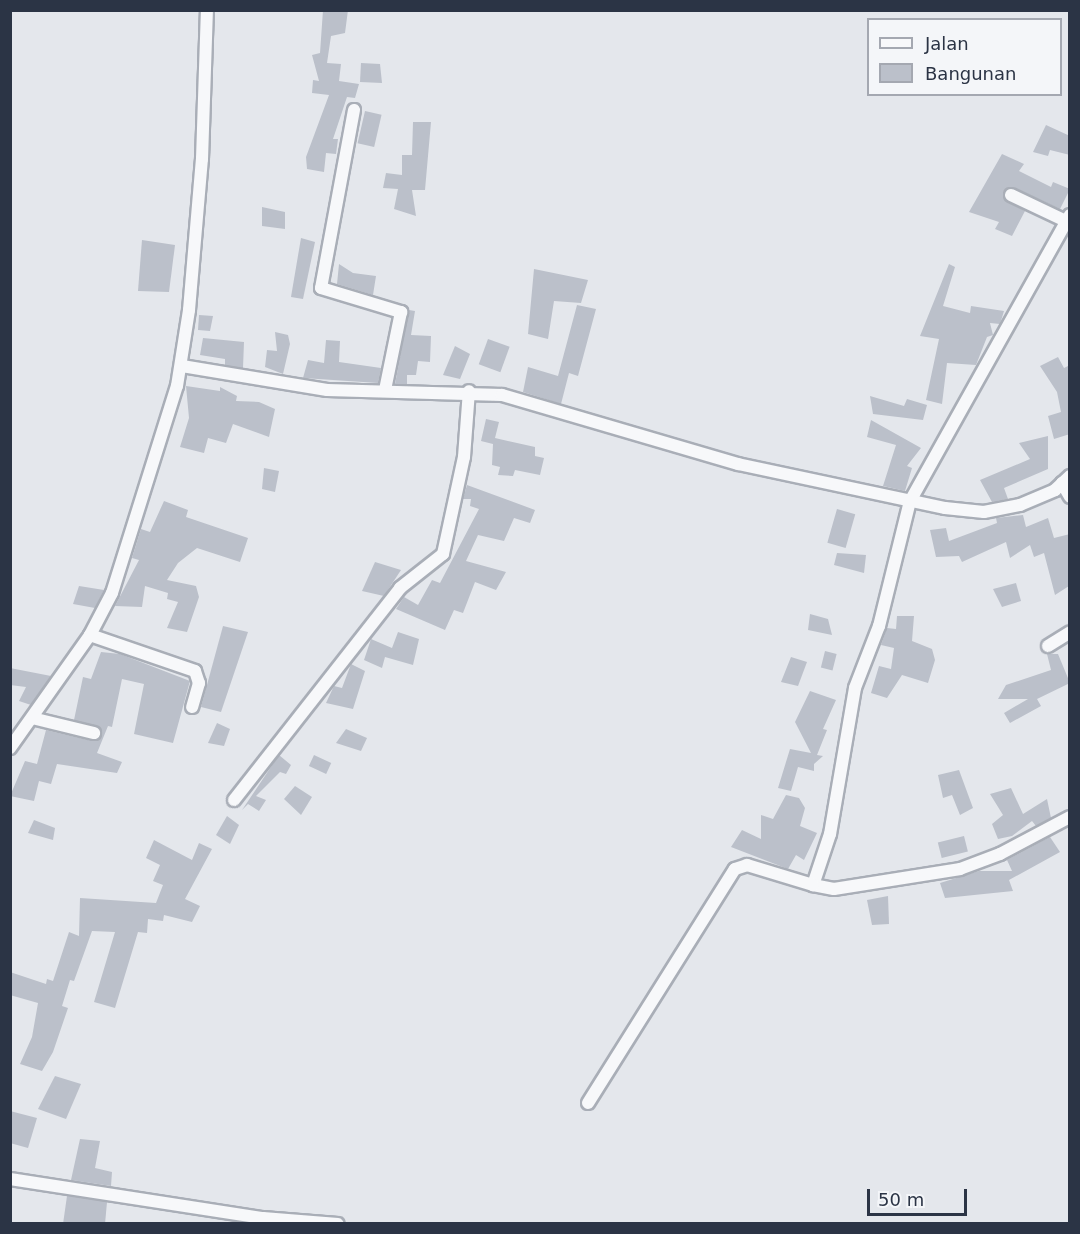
<!DOCTYPE html>
<html>
<head>
<meta charset="utf-8">
<style>
  body { margin:0 }
  #map { position:relative; width:1080px; height:1234px; overflow:hidden; background:#e4e7ec; font-family:"DejaVu Sans",sans-serif }
  div>[style] { position:absolute }
  [style*='--x'] { left:calc(var(--x)*1px); top:calc(var(--y)*1px); width:calc(var(--w)*1px); rotate:calc(var(--a)*1deg) }
  .building>* { inset:0; background:#bbc0ca; transform-origin:0 0 }
  .roads { filter:drop-shadow(2px 0 #a9aeb7) drop-shadow(-2px 0 #a9aeb7) drop-shadow(0 2px #a9aeb7) drop-shadow(0 -2px #a9aeb7) }
  .minor>* { height:12px; margin:-6px; padding:0 6px; transform-origin:6px; border-radius:6px; background:#f7f8fa }
  span { translate:-50% -50%; white-space:nowrap; text-align:center; line-height:1.15; -webkit-text-stroke:4.5px #f4f6f9; paint-order:stroke }
  .frame { position:absolute; inset:0; border:12px solid #2b3445; pointer-events:none }
  .legend { position:absolute; left:867px; top:18px; width:195px; height:78px; box-sizing:border-box; background:#f4f6f9; border:2px solid #a4a8b1; margin:0; padding:8px 10px; list-style:none; font-size:18px; color:#2b3445 }
  .legend li { display:flex; align-items:center; gap:12px; height:30px }
  .legend b { width:30px; border:2px solid #a4a8b1 }
  .scale { position:absolute; left:867px; top:1189px; width:100px; height:27px; box-sizing:border-box; border:3px solid #2b3445; border-top:0; padding-left:8px; font-size:18px; line-height:21px; white-space:nowrap; color:#2b3445; -webkit-text-stroke:4px #f4f6f9; paint-order:stroke }
</style>
</head>
<body>
<div id="map">
  <div class="building">
    <div style="clip-path:polygon(323px 10px,348px 10px,345px 33px,331px 36px,327px 63px,341px 64px,339px 81px,359px 84px,355px 98px,347px 97px,333px 139px,338px 139px,336px 154px,326px 153px,324px 172px,307px 169px,306px 157px,329px 95px,312px 93px,313px 80px,319px 81px,312px 55px,320px 53px)"></div>
    <div style="clip-path:polygon(361px 63px,380px 64px,382px 83px,360px 82px)"></div>
    <div style="left:365px;top:111px;width:17px;height:33px;rotate:13deg"></div>
    <div style="clip-path:polygon(413px 122px,431px 122px,425px 190px,412px 190px,416px 216px,394px 209px,398px 189px,383px 188px,386px 173px,402px 175px,402px 155px,412px 155px)"></div>
    <div style="clip-path:polygon(1046px 125px,1070px 136px,1070px 155px,1050px 150px,1048px 156px,1033px 152px)"></div>
    <div style="clip-path:polygon(1002px 154px,1024px 164px,1019px 171px,1051px 187px,1053px 182px,1070px 189px,1060px 209px,1015px 188px,1006px 189px,1005px 200px,1025px 211px,1012px 236px,995px 229px,999px 222px,969px 212px)"></div>
    <div style="clip-path:polygon(262px 207px,285px 212px,285px 229px,262px 226px)"></div>
    <div style="clip-path:polygon(301px 238px,315px 242px,303px 299px,291px 297px)"></div>
    <div style="clip-path:polygon(142px 240px,175px 245px,169px 292px,138px 291px)"></div>
    <div style="clip-path:polygon(339px 264px,353px 273px,376px 276px,373px 295px,337px 284px)"></div>
    <div style="clip-path:polygon(949px 264px,955px 267px,943px 306px,970px 313px,971px 306px,1004px 311px,1000px 324px,990px 323px,993px 335px,987px 337px,976px 365px,947px 363px,942px 404px,926px 400px,939px 339px,920px 336px)"></div>
    <div style="clip-path:polygon(534px 269px,588px 280px,581px 303px,554px 301px,548px 339px,528px 334px)"></div>
    <div style="clip-path:polygon(577px 305px,596px 309px,578px 376px,569px 373px,561px 404px,523px 392px,528px 367px,558px 376px)"></div>
    <div style="clip-path:polygon(409px 310px,415px 311px,411px 335px,431px 336px,430px 362px,418px 361px,416px 375px,407px 375px,407px 384px,395px 384px)"></div>
    <div style="clip-path:polygon(199px 315px,213px 316px,210px 331px,198px 330px)"></div>
    <div style="clip-path:polygon(275px 332px,288px 335px,290px 344px,283px 374px,265px 367px,267px 350px,277px 351px)"></div>
    <div style="clip-path:polygon(203px 338px,244px 342px,243px 368px,225px 365px,225px 359px,200px 355px)"></div>
    <div style="left:488px;top:339px;width:23px;height:27px;rotate:20deg"></div>
    <div style="clip-path:polygon(326px 340px,340px 341px,339px 362px,381px 368px,378px 383px,303px 378px,308px 360px,324px 363px)"></div>
    <div style="clip-path:polygon(455px 346px,470px 354px,460px 379px,443px 375px)"></div>
    <div style="clip-path:polygon(1058px 357px,1064px 368px,1070px 365px,1070px 434px,1054px 439px,1048px 416px,1061px 412px,1057px 392px,1040px 366px)"></div>
    <div style="clip-path:polygon(186px 386px,220px 391px,220px 387px,237px 396px,236px 401px,259px 402px,275px 409px,269px 437px,233px 424px,226px 443px,208px 438px,204px 453px,180px 447px,189px 418px)"></div>
    <div style="clip-path:polygon(870px 396px,904px 406px,907px 399px,927px 405px,923px 420px,873px 414px)"></div>
    <div style="clip-path:polygon(486px 419px,499px 422px,495px 438px,535px 447px,535px 456px,544px 458px,540px 475px,515px 470px,513px 476px,498px 475px,500px 467px,492px 465px,493px 444px,481px 441px)"></div>
    <div style="clip-path:polygon(871px 420px,921px 448px,907px 466px,912px 468px,905px 491px,883px 486px,896px 445px,867px 437px)"></div>
    <div style="clip-path:polygon(1048px 436px,1048px 469px,1004px 488px,1008px 499px,992px 502px,980px 480px,1030px 459px,1019px 443px)"></div>
    <div style="clip-path:polygon(264px 468px,279px 471px,275px 492px,262px 489px)"></div>
    <div style="clip-path:polygon(467px 485px,535px 510px,530px 523px,514px 518px,504px 541px,478px 535px,466px 561px,506px 572px,496px 590px,475px 582px,463px 613px,454px 610px,445px 630px,396px 609px,404px 597px,418px 605px,432px 580px,440px 583px,479px 509px,470px 506px,471px 499px,463px 499px)"></div>
    <div style="clip-path:polygon(164px 501px,188px 510px,186px 517px,248px 538px,240px 562px,197px 548px,178px 563px,167px 580px,196px 586px,199px 597px,187px 632px,167px 628px,178px 602px,167px 599px,168px 593px,145px 586px,142px 607px,115px 606px,139px 560px,132px 558px,141px 529px,150px 532px)"></div>
    <div style="left:837px;top:509px;width:19px;height:35px;rotate:16deg"></div>
    <div style="clip-path:polygon(1023px 515px,1026px 527px,1048px 518px,1054px 538px,1070px 534px,1069px 586px,1055px 595px,1044px 553px,1034px 557px,1030px 545px,1010px 558px,1006px 542px,962px 562px,959px 556px,936px 557px,930px 530px,946px 528px,949px 541px,997px 523px,996px 518px)"></div>
    <div style="clip-path:polygon(837px 553px,866px 555px,864px 573px,834px 565px)"></div>
    <div style="clip-path:polygon(375px 562px,401px 570px,384px 596px,362px 591px)"></div>
    <div style="clip-path:polygon(1016px 583px,1021px 601px,1002px 607px,993px 589px)"></div>
    <div style="clip-path:polygon(79px 586px,104px 590px,95px 608px,73px 604px)"></div>
    <div style="clip-path:polygon(810px 614px,828px 619px,832px 635px,808px 630px)"></div>
    <div style="clip-path:polygon(897px 616px,914px 616px,912px 641px,932px 649px,935px 660px,928px 683px,902px 675px,887px 698px,871px 693px,879px 666px,891px 669px,894px 648px,881px 645px,887px 628px,896px 629px)"></div>
    <div style="clip-path:polygon(223px 626px,248px 632px,221px 712px,201px 707px)"></div>
    <div style="clip-path:polygon(398px 632px,419px 639px,413px 665px,385px 657px,382px 668px,364px 660px,371px 639px,392px 648px)"></div>
    <div style="left:825px;top:651px;width:12px;height:17px;rotate:14deg"></div>
    <div style="clip-path:polygon(101px 652px,120px 654px,190px 681px,173px 743px,134px 734px,144px 684px,122px 679px,112px 727px,108px 726px,97px 753px,122px 762px,117px 773px,57px 764px,51px 784px,39px 781px,34px 801px,10px 796px,25px 761px,37px 764px,46px 730px,92px 741px,100px 738px,99px 727px,74px 720px,83px 677px,91px 679px)"></div>
    <div style="clip-path:polygon(1047px 654px,1058px 654px,1070px 683px,1037px 699px,1041px 706px,1010px 723px,1004px 713px,1028px 699px,998px 699px,1006px 685px,1051px 670px)"></div>
    <div style="clip-path:polygon(791px 657px,807px 662px,798px 686px,781px 682px)"></div>
    <div style="clip-path:polygon(351px 664px,365px 671px,353px 709px,326px 703px,334px 686px,342px 688px)"></div>
    <div style="clip-path:polygon(10px 668px,51px 676px,31px 705px,19px 701px,26px 687px,10px 685px)"></div>
    <div style="clip-path:polygon(810px 691px,836px 700px,823px 729px,827px 730px,817px 755px,823px 756px,814px 764px,814px 771px,798px 767px,791px 791px,778px 788px,790px 749px,811px 753px,795px 722px)"></div>
    <div style="clip-path:polygon(217px 723px,230px 729px,224px 746px,208px 743px)"></div>
    <div style="clip-path:polygon(346px 729px,367px 738px,361px 751px,336px 743px)"></div>
    <div style="clip-path:polygon(279px 755px,291px 765px,286px 774px,280px 772px,256px 796px,266px 800px,259px 811px,248px 804px,242px 810px)"></div>
    <div style="left:314px;top:755px;width:19px;height:12px;rotate:25deg"></div>
    <div style="clip-path:polygon(959px 770px,973px 808px,960px 815px,952px 795px,943px 798px,938px 775px)"></div>
    <div style="clip-path:polygon(295px 786px,312px 797px,301px 815px,284px 799px)"></div>
    <div style="clip-path:polygon(1011px 788px,1023px 814px,1047px 799px,1051px 818px,1036px 826px,1032px 821px,1012px 836px,998px 839px,992px 824px,1003px 815px,990px 794px)"></div>
    <div style="clip-path:polygon(786px 795px,799px 798px,805px 808px,800px 826px,817px 833px,804px 860px,796px 855px,788px 869px,731px 847px,742px 830px,761px 839px,761px 815px,773px 819px)"></div>
    <div style="clip-path:polygon(227px 816px,239px 825px,230px 844px,216px 835px)"></div>
    <div style="clip-path:polygon(34px 820px,55px 828px,53px 840px,28px 833px)"></div>
    <div style="left:964px;top:836px;width:16px;height:27px;rotate:76deg"></div>
    <div style="clip-path:polygon(1050px 837px,1060px 852px,1009px 880px,1013px 891px,945px 898px,940px 883px,979px 871px,1012px 871px,1007px 860px)"></div>
    <div style="clip-path:polygon(154px 840px,192px 860px,199px 843px,212px 849px,185px 899px,200px 906px,192px 922px,164px 915px,163px 921px,148px 919px,147px 933px,138px 932px,115px 1008px,94px 1002px,115px 932px,92px 931px,74px 981px,70px 980px,62px 1006px,68px 1008px,53px 1052px,42px 1071px,20px 1064px,32px 1037px,38px 1003px,10px 995px,10px 972px,46px 984px,47px 979px,53px 981px,69px 932px,79px 936px,80px 898px,156px 903px,163px 885px,153px 881px,160px 865px,146px 858px)"></div>
    <div style="clip-path:polygon(888px 896px,889px 924px,872px 925px,867px 900px)"></div>
    <div style="clip-path:polygon(55px 1076px,81px 1084px,66px 1119px,38px 1109px)"></div>
    <div style="clip-path:polygon(10px 1111px,37px 1118px,28px 1148px,10px 1143px)"></div>
    <div style="clip-path:polygon(80px 1139px,100px 1141px,95px 1168px,112px 1172px,111px 1186px,71px 1180px)"></div>
    <div style="clip-path:polygon(67px 1196px,107px 1202px,105px 1224px,63px 1224px)"></div>
  </div>
  <div class="roads">
    <div class="minor">
      <div style="--x:354;--y:110;--w:181;--a:100.5"></div>
      <div style="--x:321;--y:288;--w:84;--a:16.7"></div>
      <div style="--x:401;--y:312;--w:80;--a:101.6"></div>
      <div style="--x:1011;--y:195;--w:65;--a:25.4"></div>
      <div style="--x:1070;--y:215;--w:328;--a:119.2"></div>
      <div style="--x:910;--y:501;--w:129;--a:103.9"></div>
      <div style="--x:879;--y:626;--w:66;--a:111.2"></div>
      <div style="--x:855;--y:688;--w:148;--a:99.7"></div>
      <div style="--x:830;--y:834;--w:54;--a:108.4"></div>
      <div style="--x:813;--y:885;--w:21;--a:11"></div>
      <div style="--x:834;--y:889;--w:128;--a:-9"></div>
      <div style="--x:960;--y:869;--w:43;--a:-20.6"></div>
      <div style="--x:1000;--y:854;--w:79;--a:-27.9"></div>
      <div style="--x:182;--y:366;--w:147;--a:9.4"></div>
      <div style="--x:327;--y:390;--w:175;--a:1.6"></div>
      <div style="--x:502;--y:395;--w:246;--a:16.3"></div>
      <div style="--x:738;--y:464;--w:212;--a:12"></div>
      <div style="--x:945;--y:508;--w:39;--a:6"></div>
      <div style="--x:984;--y:512;--w:37;--a:-11"></div>
      <div style="--x:1020;--y:505;--w:38;--a:-23"></div>
      <div style="--x:1055;--y:490;--w:21;--a:-43"></div>
      <div style="--x:1062;--y:483;--w:16;--a:60"></div>
      <div style="--x:90;--y:635;--w:111;--a:18.9"></div>
      <div style="--x:195;--y:671;--w:13;--a:72"></div>
      <div style="--x:199;--y:683;--w:25;--a:106"></div>
      <div style="--x:1048;--y:646;--w:26;--a:-32"></div>
      <div style="--x:32;--y:718;--w:64;--a:13.6"></div>
      <div style="--x:10;--y:748;--w:138;--a:-54.7"></div>
      <div style="--x:90;--y:635;--w:47;--a:-62.4"></div>
      <div style="--x:112;--y:593;--w:217;--a:-72.6"></div>
      <div style="--x:177;--y:386;--w:77;--a:-81"></div>
      <div style="--x:189;--y:310;--w:152;--a:-85.1"></div>
      <div style="--x:202;--y:159;--w:149;--a:-88.1"></div>
      <div style="--x:234;--y:800;--w:269;--a:-51.9"></div>
      <div style="--x:400;--y:588;--w:55;--a:-38.3"></div>
      <div style="--x:443;--y:554;--w:99;--a:-77.8"></div>
      <div style="--x:464;--y:457;--w:66;--a:-85.7"></div>
      <div style="--x:588;--y:1103;--w:276;--a:-57.9"></div>
      <div style="--x:735;--y:869;--w:13;--a:-18"></div>
      <div style="--x:747;--y:865;--w:69;--a:16.9"></div>
      <div style="--x:10;--y:1179;--w:256;--a:8.8"></div>
      <div style="--x:263;--y:1218;--w:75;--a:4.6"></div>
    </div>
  </div>
  <div class="frame"></div>
  <ul class="legend">
  <li><b style="height:8px;background:#f7f8fa"></b>Jalan</li>
  <li><b style="height:16px;background:#bbc0ca"></b>Bangunan</li>
  </ul>
  <div class="scale">50 m</div>
</div>
</body>
</html>
